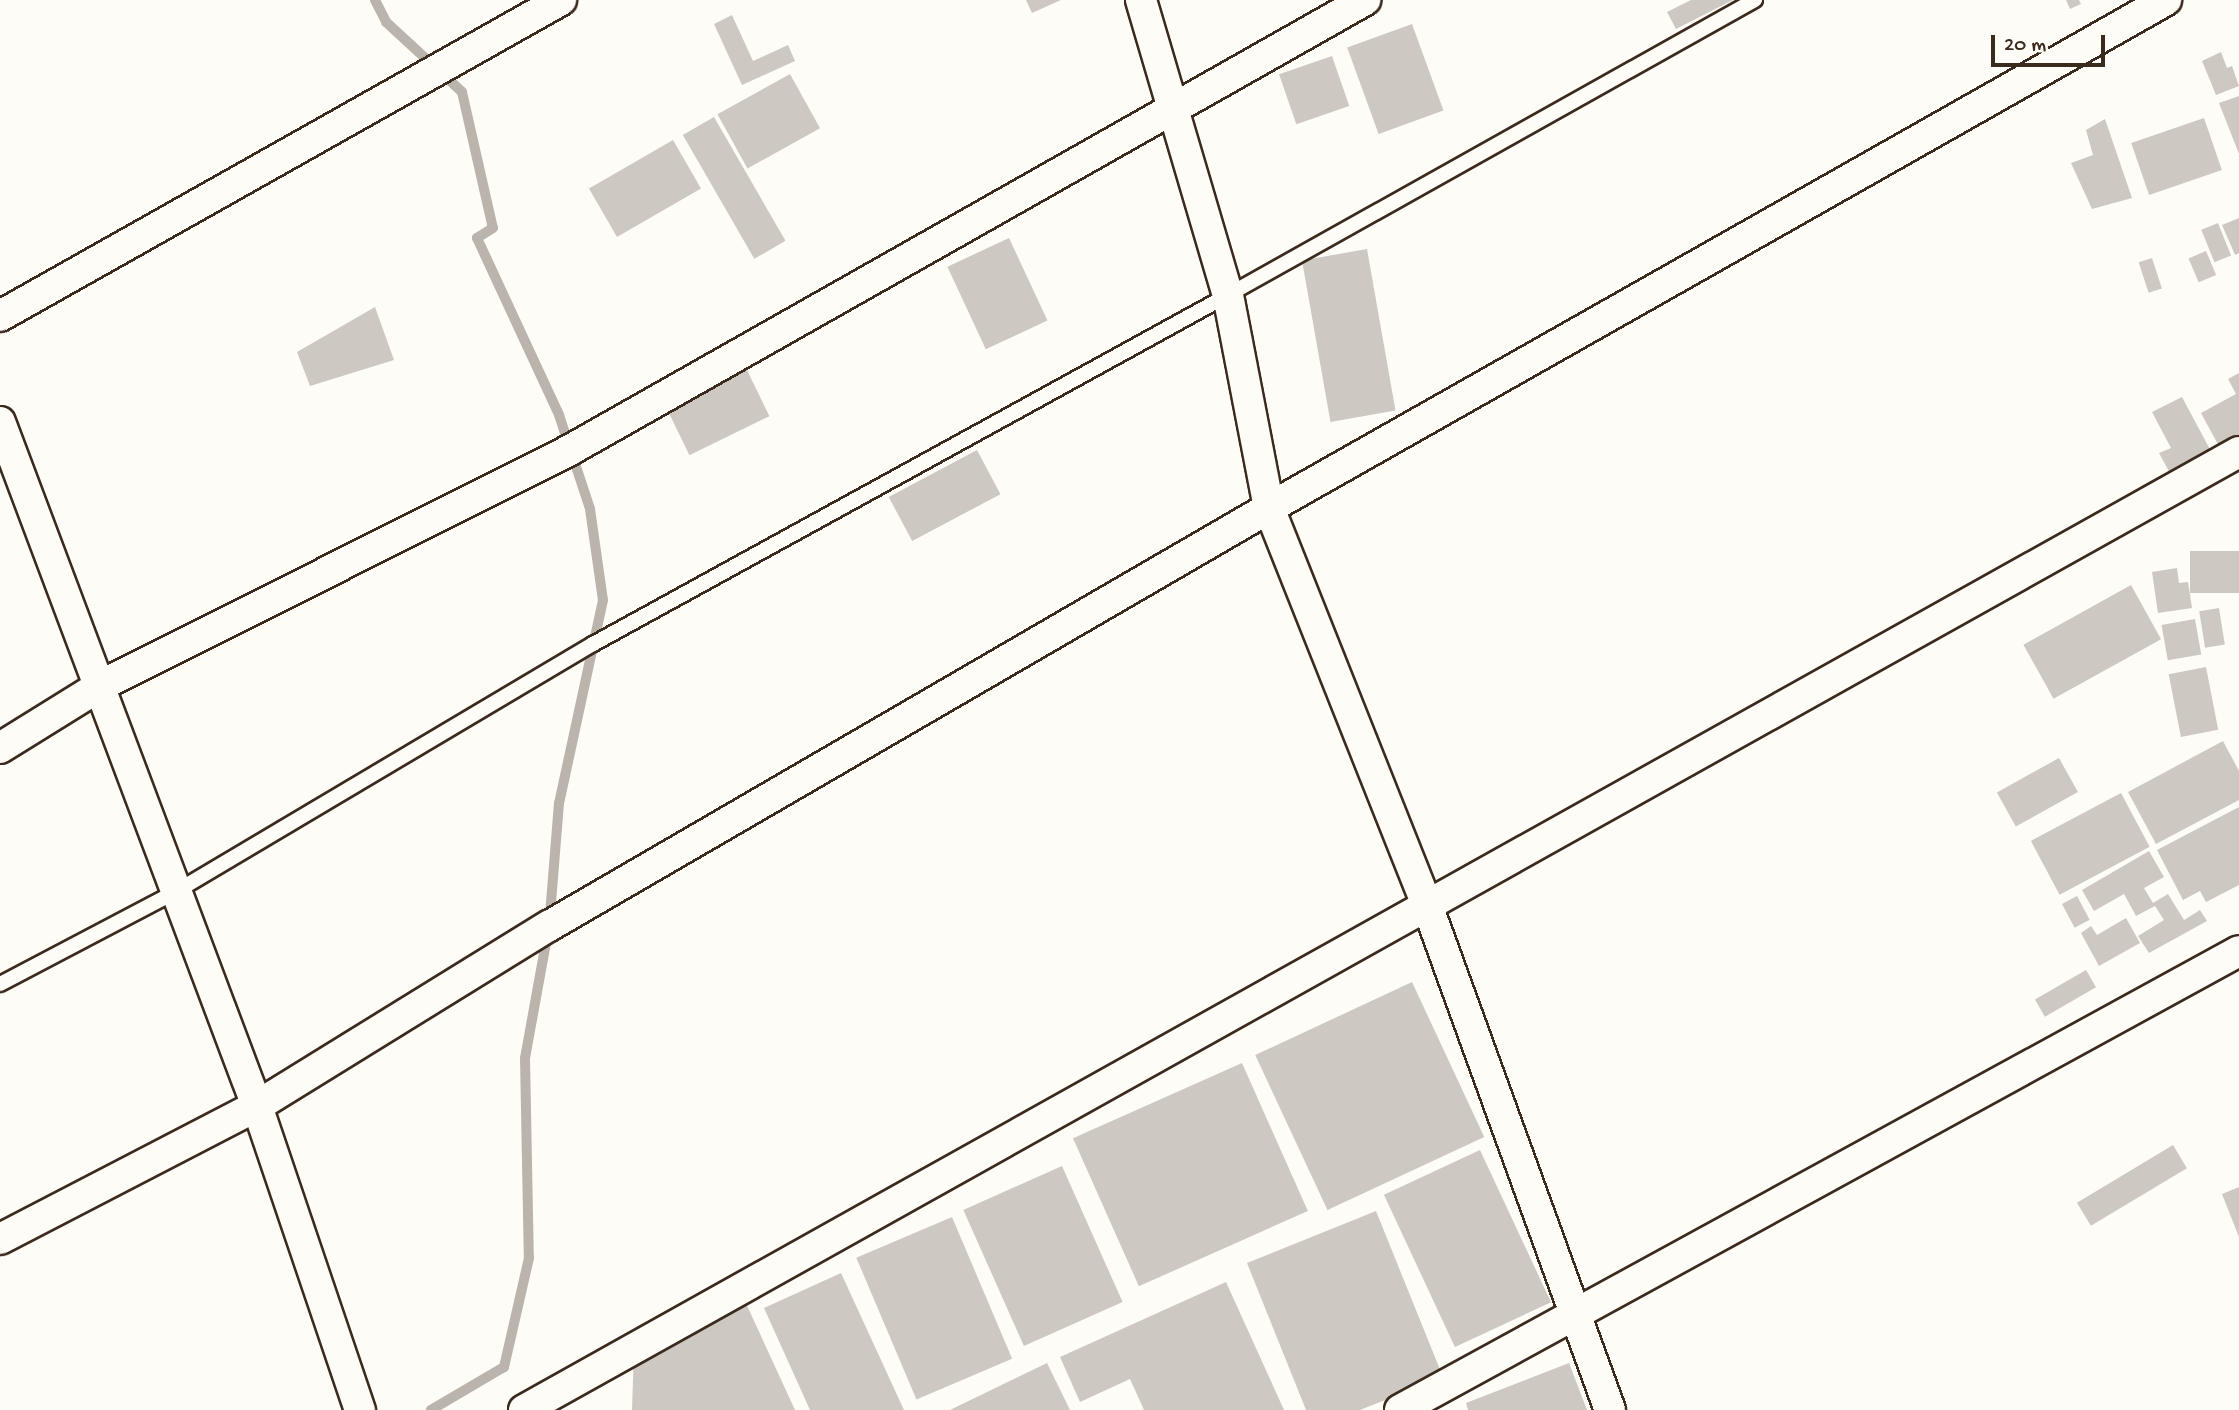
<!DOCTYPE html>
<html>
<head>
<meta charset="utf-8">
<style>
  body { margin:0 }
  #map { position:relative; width:2239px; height:1410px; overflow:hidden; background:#fdfcf7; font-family:"Gochi Hand",sans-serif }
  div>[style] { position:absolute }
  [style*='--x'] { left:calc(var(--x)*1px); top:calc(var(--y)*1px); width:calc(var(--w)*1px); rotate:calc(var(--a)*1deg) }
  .stream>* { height:10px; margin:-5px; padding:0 5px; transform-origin:5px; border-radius:5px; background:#bbb4ad }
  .building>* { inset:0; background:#cdc8c2; transform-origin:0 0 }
  .roads { filter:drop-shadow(2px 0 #3b2a1e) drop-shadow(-2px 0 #3b2a1e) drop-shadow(0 2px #3b2a1e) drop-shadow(0 -2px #3b2a1e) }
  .service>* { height:14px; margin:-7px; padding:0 7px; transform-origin:7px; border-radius:7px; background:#fdfcf7 }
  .minor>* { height:30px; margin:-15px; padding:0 15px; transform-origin:15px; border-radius:15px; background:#fdfcf7 }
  span { translate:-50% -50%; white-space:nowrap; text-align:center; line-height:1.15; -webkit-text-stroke:5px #fdfcf7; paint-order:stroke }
  .scale { position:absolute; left:1991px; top:35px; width:114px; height:32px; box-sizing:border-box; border:4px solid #3b2a1e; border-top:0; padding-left:9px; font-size:21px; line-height:24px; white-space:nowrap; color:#3b2a1e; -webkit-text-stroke:5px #fdfcf7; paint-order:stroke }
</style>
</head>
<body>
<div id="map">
  <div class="stream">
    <div style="--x:375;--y:0;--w:25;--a:63"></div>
    <div style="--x:386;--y:22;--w:103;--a:42.6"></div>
    <div style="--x:462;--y:92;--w:139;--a:77.2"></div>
    <div style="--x:493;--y:228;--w:19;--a:148"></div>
    <div style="--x:477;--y:238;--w:195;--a:65.1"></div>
    <div style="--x:559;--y:415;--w:99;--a:71.7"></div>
    <div style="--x:590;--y:509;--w:92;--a:81.9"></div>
    <div style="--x:603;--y:600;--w:208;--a:102.2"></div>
    <div style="--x:559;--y:803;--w:123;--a:94.6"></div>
    <div style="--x:549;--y:926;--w:134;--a:100.3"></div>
    <div style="--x:525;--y:1058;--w:200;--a:88.9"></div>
    <div style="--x:529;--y:1258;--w:112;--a:102.9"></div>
    <div style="--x:504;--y:1367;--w:85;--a:149.5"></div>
  </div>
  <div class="building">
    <div style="clip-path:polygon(1026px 0,1061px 0,1032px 13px)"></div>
    <div style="clip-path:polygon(1691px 0,1733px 0,1676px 29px,1667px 12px)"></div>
    <div style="clip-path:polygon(2066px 0,2079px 0,2081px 4px,2070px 9px)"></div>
    <div style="clip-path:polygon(732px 15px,753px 61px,788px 45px,795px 61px,742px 85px,714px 24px)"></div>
    <div style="left:1412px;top:24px;width:92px;height:69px;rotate:70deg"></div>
    <div style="clip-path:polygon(2221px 52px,2227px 68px,2232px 66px,2239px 86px,2216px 95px,2202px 61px)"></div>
    <div style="left:1332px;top:56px;width:53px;height:56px;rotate:71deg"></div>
    <div style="left:790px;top:74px;width:62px;height:83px;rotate:61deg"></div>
    <div style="clip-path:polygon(2239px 96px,2239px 154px,2219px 103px)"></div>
    <div style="left:714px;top:117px;width:143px;height:36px;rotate:60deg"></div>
    <div style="left:2204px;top:118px;width:55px;height:77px;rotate:71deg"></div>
    <div style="clip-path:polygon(2105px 119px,2132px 198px,2092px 209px,2071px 163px,2093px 155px,2086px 130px)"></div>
    <div style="left:673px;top:140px;width:56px;height:97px;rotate:60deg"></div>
    <div style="clip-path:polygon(2239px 218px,2239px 253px,2235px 255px,2222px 225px)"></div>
    <div style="left:2218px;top:223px;width:35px;height:18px;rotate:68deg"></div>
    <div style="left:1009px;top:238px;width:91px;height:68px;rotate:65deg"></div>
    <div style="left:1367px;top:249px;width:164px;height:66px;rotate:80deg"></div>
    <div style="left:2206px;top:251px;width:26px;height:19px;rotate:67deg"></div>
    <div style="left:2152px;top:258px;width:32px;height:14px;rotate:72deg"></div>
    <div style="clip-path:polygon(375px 307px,394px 360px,310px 386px,297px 352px)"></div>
    <div style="left:744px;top:364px;width:58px;height:89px;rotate:64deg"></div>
    <div style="clip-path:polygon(2239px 373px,2239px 440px,2221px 450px,2201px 413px,2236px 394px,2228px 379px)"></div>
    <div style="clip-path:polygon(2182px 397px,2213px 455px,2172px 477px,2159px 453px,2171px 448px,2152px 412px)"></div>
    <div style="left:977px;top:450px;width:50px;height:100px;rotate:62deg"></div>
    <div style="left:2163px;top:474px;width:13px;height:25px;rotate:61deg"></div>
    <div style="left:2239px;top:551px;width:42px;height:49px;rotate:90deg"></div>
    <div style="clip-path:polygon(2177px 568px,2179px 583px,2188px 582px,2192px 608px,2158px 613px,2152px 572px)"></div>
    <div style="left:2131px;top:585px;width:62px;height:123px;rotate:61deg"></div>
    <div style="left:2219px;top:608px;width:37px;height:20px;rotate:81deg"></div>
    <div style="left:2195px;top:619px;width:36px;height:34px;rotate:80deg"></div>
    <div style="left:2206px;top:667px;width:64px;height:38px;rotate:79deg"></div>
    <div style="clip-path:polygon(2223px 741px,2239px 771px,2239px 800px,2156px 844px,2128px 792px)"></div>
    <div style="left:2059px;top:758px;width:39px;height:71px;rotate:61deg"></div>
    <div style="left:2121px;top:793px;width:61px;height:102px;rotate:62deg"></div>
    <div style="clip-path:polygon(2239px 807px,2239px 885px,2206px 902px,2200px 891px,2183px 900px,2157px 850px)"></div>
    <div style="clip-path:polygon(2149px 851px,2164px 877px,2144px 888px,2153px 903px,2168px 894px,2184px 920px,2200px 910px,2207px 921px,2149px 953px,2138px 936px,2164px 920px,2155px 906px,2136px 916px,2124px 894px,2094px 911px,2082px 890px)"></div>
    <div style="left:2077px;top:896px;width:27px;height:17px;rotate:62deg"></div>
    <div style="clip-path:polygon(2126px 918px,2140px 943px,2099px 966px,2081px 933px,2091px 926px,2097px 935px)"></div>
    <div style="left:2086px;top:970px;width:20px;height:59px;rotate:60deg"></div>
    <div style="left:1412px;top:982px;width:171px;height:173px;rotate:65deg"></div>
    <div style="left:1242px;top:1063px;width:162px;height:185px;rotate:66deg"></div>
    <div style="left:2173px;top:1145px;width:27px;height:112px;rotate:59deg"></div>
    <div style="left:1480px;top:1150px;width:168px;height:106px;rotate:65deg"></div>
    <div style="left:1062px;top:1166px;width:149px;height:108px;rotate:66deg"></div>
    <div style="clip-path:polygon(2239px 1187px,2239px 1237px,2222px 1194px)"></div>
    <div style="clip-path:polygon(1376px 1211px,1443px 1377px,1360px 1410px,1306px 1410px,1247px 1263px)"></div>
    <div style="left:952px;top:1217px;width:154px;height:104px;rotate:67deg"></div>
    <div style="clip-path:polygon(841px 1273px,904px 1410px,810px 1410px,764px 1308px)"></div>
    <div style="clip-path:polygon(1226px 1282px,1284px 1410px,1144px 1410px,1130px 1379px,1080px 1402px,1060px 1357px)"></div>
    <div style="clip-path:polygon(744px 1299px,795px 1410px,632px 1410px,634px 1349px)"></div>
    <div style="clip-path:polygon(1047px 1363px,1070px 1410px,950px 1410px)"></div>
    <div style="clip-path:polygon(1569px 1363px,1587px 1410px,1468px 1410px,1466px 1403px)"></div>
  </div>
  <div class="roads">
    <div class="service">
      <div style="--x:0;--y:984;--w:200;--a:-27.7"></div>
      <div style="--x:177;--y:891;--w:484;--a:-30.7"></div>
      <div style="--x:593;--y:644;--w:725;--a:-28.79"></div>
      <div style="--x:1228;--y:295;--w:604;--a:-29.24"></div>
    </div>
    <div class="minor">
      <div style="--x:1141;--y:0;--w:308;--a:73.6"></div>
      <div style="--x:1228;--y:295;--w:217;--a:79.1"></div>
      <div style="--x:1269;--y:508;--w:427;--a:68.3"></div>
      <div style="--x:1427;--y:905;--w:537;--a:70.08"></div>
      <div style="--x:0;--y:316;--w:644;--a:-29.39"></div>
      <div style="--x:0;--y:422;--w:731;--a:69.41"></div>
      <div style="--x:257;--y:1106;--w:321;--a:71.3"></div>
      <div style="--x:0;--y:748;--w:118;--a:-31.8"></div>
      <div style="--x:100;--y:686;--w:526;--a:-26.66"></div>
      <div style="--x:570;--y:450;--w:914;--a:-29.51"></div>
      <div style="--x:0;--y:1239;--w:289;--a:-27.4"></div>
      <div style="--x:257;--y:1106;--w:343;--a:-31.7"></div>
      <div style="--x:549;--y:926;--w:833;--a:-30.14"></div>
      <div style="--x:1269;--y:508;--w:1031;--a:-29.52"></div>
      <div style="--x:524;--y:1410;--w:1964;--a:-29.19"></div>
      <div style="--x:1400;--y:1410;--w:956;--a:-28.68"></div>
    </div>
  </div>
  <div class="scale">20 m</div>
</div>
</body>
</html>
